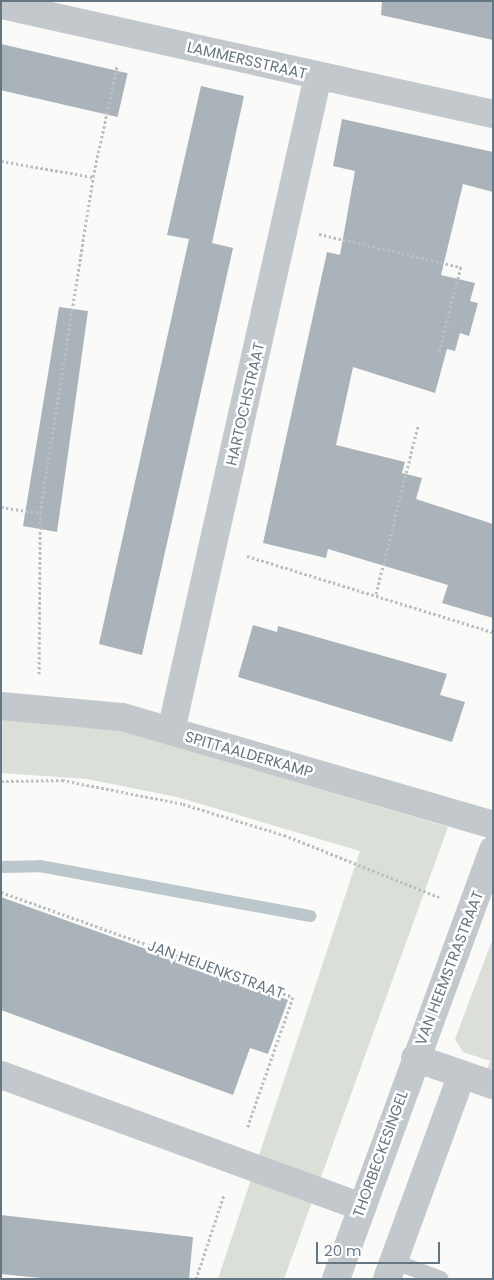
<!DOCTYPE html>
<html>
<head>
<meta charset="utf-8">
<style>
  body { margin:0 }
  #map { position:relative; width:494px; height:1280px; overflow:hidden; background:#fafaf8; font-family:Poppins,sans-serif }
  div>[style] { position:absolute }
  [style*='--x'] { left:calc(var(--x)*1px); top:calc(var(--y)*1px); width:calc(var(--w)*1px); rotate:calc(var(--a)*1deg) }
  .green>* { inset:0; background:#dadfd7 }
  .stream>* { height:12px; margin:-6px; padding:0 6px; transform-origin:6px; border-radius:6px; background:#bbc7cb }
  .building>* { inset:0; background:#aab3b9; transform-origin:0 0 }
  .path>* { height:3px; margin-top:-1.5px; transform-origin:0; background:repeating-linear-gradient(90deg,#bbbfc2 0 2.5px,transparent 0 5px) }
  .lane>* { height:16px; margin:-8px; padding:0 8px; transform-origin:8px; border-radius:8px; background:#c3c8cc }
  .street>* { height:28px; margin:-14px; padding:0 14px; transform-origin:14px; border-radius:14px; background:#c3c8cc }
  span { translate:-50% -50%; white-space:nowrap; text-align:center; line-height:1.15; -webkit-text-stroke:5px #fff; paint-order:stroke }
  .street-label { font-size:15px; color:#657683 }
  .frame { position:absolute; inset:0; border:2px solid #657683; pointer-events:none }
  .scale { position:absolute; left:316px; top:1242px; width:124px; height:22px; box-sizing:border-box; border:2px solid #657683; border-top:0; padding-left:6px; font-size:15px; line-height:18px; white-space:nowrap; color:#657683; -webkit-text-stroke:4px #fff; paint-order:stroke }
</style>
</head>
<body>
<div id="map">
  <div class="green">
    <div style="clip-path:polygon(1px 719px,108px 727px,448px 827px,284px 1279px,218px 1279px,360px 851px,177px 797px,87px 779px,1px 773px)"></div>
    <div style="clip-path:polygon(493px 938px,493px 1074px,486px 1072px,490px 1061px,463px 1052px,455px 1039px)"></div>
  </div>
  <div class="stream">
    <div style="--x:1;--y:867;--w:39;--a:-1"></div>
    <div style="--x:40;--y:866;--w:275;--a:10.5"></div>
  </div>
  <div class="building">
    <div style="clip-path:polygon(382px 1px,493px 1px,493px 40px,381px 15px)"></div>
    <div style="left:1px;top:44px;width:130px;height:45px;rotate:13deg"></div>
    <div style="clip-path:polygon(201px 86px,244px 96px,212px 243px,233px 248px,142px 655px,99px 644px,189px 239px,167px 235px)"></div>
    <div style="clip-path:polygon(342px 119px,493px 152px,493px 192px,463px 184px,441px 275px,475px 283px,470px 301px,478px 303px,469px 336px,460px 333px,455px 351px,447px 349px,435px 393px,353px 367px,336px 445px,405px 462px,402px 473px,422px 478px,416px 499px,493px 524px,493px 618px,442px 603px,448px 585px,328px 549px,326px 558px,263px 543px,327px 252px,340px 255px,355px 171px,333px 166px)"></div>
    <div style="clip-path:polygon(59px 307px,88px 311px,57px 532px,23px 526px)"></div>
    <div style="clip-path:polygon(253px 625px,277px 632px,278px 626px,447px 674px,440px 695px,465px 702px,452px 742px,238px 677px)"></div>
    <div style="clip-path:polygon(1px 897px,288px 1000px,268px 1054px,250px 1048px,233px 1095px,1px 1010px)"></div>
    <div style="clip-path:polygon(1px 1215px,193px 1237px,189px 1279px,50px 1279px,1px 1274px)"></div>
  </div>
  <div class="path">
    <div style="--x:1;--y:161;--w:93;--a:9.9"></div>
    <div style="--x:319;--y:234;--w:146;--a:13.1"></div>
    <div style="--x:461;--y:267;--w:91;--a:104.6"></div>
    <div style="--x:1;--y:507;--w:39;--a:9"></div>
    <div style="--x:247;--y:556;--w:257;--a:17.2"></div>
    <div style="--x:376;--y:594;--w:173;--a:-76"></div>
    <div style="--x:39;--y:674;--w:161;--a:-89.6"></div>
    <div style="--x:40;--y:513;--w:340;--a:-81"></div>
    <div style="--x:93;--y:177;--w:113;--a:-77.7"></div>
    <div style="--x:1;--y:781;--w:61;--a:-0.9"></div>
    <div style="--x:62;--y:780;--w:123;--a:11.2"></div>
    <div style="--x:183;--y:804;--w:106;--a:17.1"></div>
    <div style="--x:284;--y:835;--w:167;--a:21.8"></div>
    <div style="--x:1;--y:892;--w:310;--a:19.8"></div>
    <div style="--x:293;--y:997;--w:139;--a:109.3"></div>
    <div style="--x:196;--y:1279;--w:89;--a:-71.6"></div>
  </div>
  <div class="lane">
    <div style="--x:393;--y:1261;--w:51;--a:20.6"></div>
  </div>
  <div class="street">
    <div style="--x:1;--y:5;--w:504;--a:12.49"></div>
    <div style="--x:1;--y:706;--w:121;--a:5.2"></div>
    <div style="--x:122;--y:717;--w:386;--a:16.2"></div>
    <div style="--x:171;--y:731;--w:671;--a:-77.35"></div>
    <div style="--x:415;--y:1058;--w:83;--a:19.1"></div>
    <div style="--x:1;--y:1075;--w:383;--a:20.1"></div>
    <div style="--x:336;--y:1279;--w:457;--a:-69.9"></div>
    <div style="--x:387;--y:1279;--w:218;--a:-69.9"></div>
  </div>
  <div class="street-label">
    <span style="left:247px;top:60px;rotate:13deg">LAMMERSSTRAAT</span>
    <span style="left:245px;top:404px;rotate:-77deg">HARTOCHSTRAAT</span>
    <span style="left:249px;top:754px;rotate:16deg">SPITTAALDERKAMP</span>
    <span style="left:449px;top:968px;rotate:-69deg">VAN HEEMSTRASTRAAT</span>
    <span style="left:216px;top:969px;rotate:20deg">JAN HEIJENKSTRAAT</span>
    <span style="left:380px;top:1154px;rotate:-70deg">THORBECKESINGEL</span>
  </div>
  <div class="frame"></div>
  <div class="scale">20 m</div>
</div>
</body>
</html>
